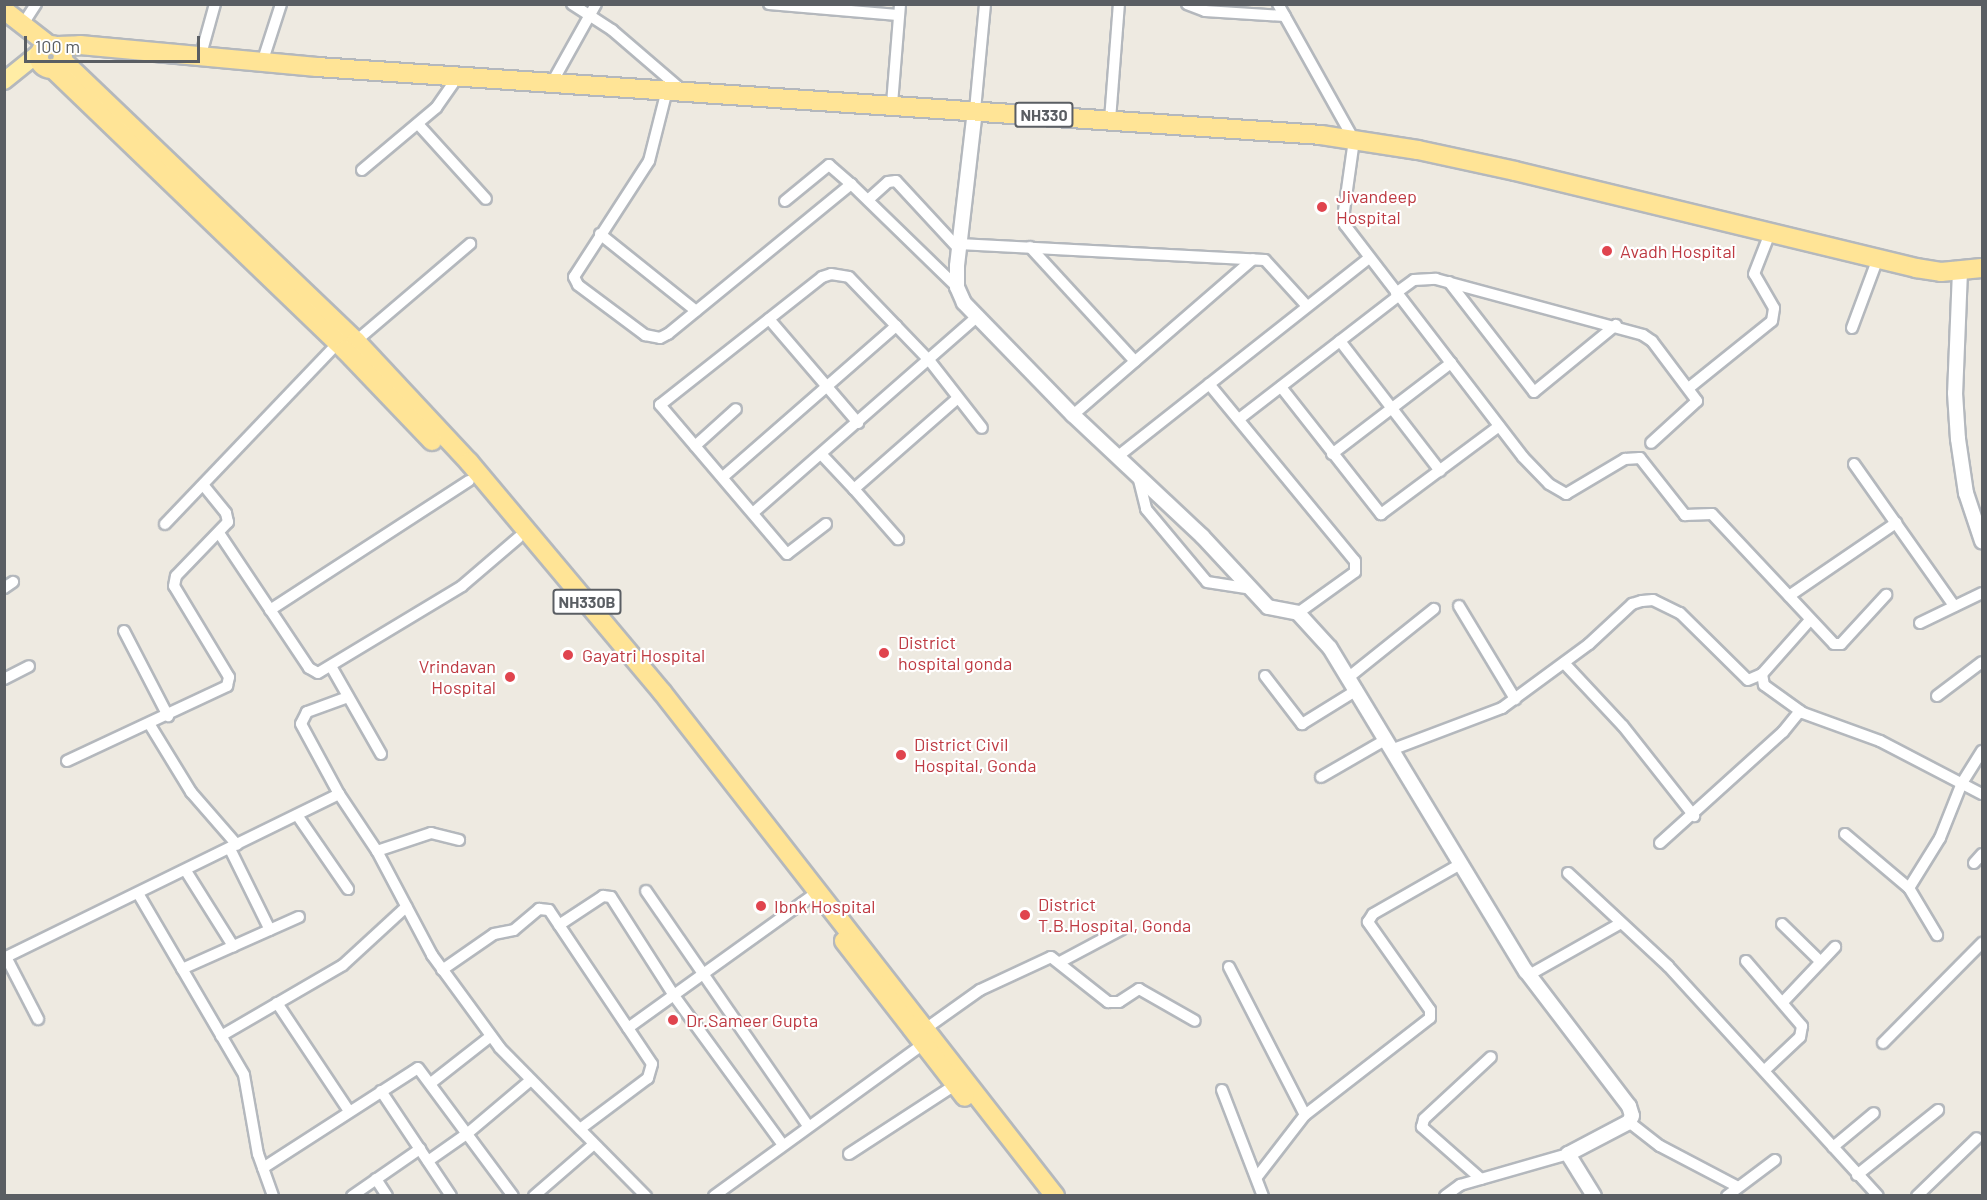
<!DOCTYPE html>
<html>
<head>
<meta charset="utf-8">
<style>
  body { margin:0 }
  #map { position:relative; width:1987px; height:1200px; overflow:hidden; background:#eeeae1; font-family:Barlow,sans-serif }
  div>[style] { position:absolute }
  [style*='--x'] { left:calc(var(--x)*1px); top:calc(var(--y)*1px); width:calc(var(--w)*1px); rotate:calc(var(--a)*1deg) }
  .roads { filter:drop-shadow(2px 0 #b4b8bd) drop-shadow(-2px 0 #b4b8bd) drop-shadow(0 2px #b4b8bd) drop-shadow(0 -2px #b4b8bd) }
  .minor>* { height:10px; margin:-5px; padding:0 5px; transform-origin:5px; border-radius:5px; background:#fff }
  .tertiary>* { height:14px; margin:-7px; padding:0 7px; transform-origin:7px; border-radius:7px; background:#fff }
  .primary>* { height:16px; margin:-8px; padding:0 8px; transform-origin:8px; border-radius:8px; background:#ffeda5 }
  .trunk>* { height:18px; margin:-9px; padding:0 9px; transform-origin:9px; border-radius:9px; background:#ffe496 }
  .trunk>.ring { margin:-9px; padding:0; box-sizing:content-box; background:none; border:18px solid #ffe496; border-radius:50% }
  .dots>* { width:16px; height:16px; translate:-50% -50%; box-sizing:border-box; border:3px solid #fff; border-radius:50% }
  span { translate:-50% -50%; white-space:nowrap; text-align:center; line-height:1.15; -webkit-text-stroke:4.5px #fff; paint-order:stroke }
  .shield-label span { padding:2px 4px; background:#fff; border:2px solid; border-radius:4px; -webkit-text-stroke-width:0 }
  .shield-label { font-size:16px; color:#5a5e63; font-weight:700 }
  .health-label { font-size:18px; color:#be3a42 }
  .left { translate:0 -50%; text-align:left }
  .right { translate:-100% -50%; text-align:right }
  .frame { position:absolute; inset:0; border:6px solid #5a5e63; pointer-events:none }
  .scale { position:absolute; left:24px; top:36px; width:176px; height:27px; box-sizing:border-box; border:3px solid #5a5e63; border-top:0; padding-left:8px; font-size:18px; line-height:21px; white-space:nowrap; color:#5a5e63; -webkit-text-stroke:4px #fff; paint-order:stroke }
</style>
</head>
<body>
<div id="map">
  <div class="roads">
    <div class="minor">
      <div style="--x:572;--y:4;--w:48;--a:33"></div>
      <div style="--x:612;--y:30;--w:94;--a:40.7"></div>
      <div style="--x:769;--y:4;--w:129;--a:4.9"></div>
      <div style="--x:1187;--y:4;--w:19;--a:21"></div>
      <div style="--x:1205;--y:11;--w:80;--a:3.6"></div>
      <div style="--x:1278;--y:4;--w:156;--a:60.8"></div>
      <div style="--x:1354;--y:140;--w:72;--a:98"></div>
      <div style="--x:1344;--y:211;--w:14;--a:86"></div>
      <div style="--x:1345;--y:225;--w:292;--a:52.5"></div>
      <div style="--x:1523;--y:457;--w:37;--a:46"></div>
      <div style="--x:1549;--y:484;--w:20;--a:30"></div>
      <div style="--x:1566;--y:494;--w:69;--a:-30.7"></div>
      <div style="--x:1625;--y:459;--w:15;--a:-4"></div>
      <div style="--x:1640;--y:458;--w:73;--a:51.7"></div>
      <div style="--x:1685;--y:515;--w:27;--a:-2"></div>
      <div style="--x:1712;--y:514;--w:178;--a:46.8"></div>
      <div style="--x:1834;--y:644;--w:7;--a:0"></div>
      <div style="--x:1841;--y:644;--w:67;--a:-47.4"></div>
      <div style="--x:23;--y:24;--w:24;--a:-57"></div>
      <div style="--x:200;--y:58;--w:56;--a:-74.5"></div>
      <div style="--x:262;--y:63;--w:62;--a:-72.1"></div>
      <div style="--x:553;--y:81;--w:88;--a:-60.8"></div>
      <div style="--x:667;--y:90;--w:73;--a:104.2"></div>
      <div style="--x:649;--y:161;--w:138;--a:122.9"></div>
      <div style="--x:574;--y:277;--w:9;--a:63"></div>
      <div style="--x:578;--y:285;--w:84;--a:36.7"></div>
      <div style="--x:645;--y:335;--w:15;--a:11"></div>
      <div style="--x:660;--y:338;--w:9;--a:-27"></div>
      <div style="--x:668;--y:334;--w:237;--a:-39.3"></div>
      <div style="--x:851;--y:184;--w:148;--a:44.2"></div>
      <div style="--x:892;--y:104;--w:100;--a:-85.4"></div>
      <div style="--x:975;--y:110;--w:106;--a:-84.6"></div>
      <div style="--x:1110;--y:120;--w:116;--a:-85.6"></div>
      <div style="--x:418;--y:124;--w:101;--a:47.8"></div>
      <div style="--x:362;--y:170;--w:97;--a:-40"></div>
      <div style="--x:436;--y:108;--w:40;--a:-55.1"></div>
      <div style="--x:869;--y:199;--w:25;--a:-42"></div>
      <div style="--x:888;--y:182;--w:8;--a:-7"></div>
      <div style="--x:896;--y:181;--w:93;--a:47.2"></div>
      <div style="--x:785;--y:201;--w:57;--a:-39.3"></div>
      <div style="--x:829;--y:165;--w:29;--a:41"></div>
      <div style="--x:600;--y:234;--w:123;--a:38.7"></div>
      <div style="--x:959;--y:244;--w:306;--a:3"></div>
      <div style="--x:1265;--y:260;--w:62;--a:47.6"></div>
      <div style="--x:1030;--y:247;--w:155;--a:47.4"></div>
      <div style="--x:1449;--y:282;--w:139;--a:52.3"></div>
      <div style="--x:1534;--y:392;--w:106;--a:-39.3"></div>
      <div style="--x:1396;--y:293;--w:22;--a:-36"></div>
      <div style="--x:1414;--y:280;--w:22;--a:-3"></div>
      <div style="--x:1436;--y:279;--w:214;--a:15.1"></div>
      <div style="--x:1643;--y:335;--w:11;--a:34"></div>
      <div style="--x:1652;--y:341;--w:75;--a:53.1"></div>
      <div style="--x:1697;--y:401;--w:62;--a:137.6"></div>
      <div style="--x:769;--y:319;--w:137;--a:49.4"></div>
      <div style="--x:1852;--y:328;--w:75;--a:-69.6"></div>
      <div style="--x:356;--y:341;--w:150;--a:-40.4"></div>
      <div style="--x:1340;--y:341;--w:164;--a:52.4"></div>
      <div style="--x:1209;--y:384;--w:229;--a:50.5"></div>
      <div style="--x:1355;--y:561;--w:11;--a:90"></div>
      <div style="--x:1355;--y:572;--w:70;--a:144.3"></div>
      <div style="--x:1281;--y:387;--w:162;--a:51.8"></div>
      <div style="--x:1381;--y:514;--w:147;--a:-36.7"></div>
      <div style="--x:1690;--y:387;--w:105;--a:-38.8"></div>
      <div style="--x:1772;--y:321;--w:13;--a:-81"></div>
      <div style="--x:1774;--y:308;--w:39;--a:-120"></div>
      <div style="--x:1754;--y:274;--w:44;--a:-68.7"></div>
      <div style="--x:1073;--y:415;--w:238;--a:-40.9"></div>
      <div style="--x:1239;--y:419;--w:201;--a:-37.7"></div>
      <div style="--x:695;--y:446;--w:55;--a:-42.1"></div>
      <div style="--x:1332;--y:454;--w:150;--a:-37.4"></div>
      <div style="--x:822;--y:455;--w:47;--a:46.7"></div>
      <div style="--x:854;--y:489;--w:138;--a:-41.2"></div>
      <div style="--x:1117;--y:457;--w:321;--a:-38.3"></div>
      <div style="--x:1854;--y:464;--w:174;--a:54.8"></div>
      <div style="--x:723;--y:477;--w:230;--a:-41.1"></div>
      <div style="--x:1139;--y:480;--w:30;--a:76"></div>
      <div style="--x:1146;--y:509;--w:95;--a:50.1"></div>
      <div style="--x:1207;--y:582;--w:46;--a:8.8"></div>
      <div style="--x:854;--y:489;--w:67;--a:48.7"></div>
      <div style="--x:754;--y:512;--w:296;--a:-41.2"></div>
      <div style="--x:165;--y:524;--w:250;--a:-46.3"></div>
      <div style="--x:826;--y:524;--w:49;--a:142.4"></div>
      <div style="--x:787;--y:554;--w:196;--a:-130.4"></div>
      <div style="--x:660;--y:405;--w:206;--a:-38.3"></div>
      <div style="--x:822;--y:277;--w:9;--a:-18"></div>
      <div style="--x:831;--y:274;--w:18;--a:9"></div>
      <div style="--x:849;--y:277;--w:115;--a:46.1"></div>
      <div style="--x:929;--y:360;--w:86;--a:52.1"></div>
      <div style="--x:219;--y:533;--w:162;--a:56.3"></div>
      <div style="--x:309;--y:668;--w:10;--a:29"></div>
      <div style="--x:318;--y:673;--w:168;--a:-31.1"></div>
      <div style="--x:462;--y:586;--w:74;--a:-40.6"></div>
      <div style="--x:4;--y:588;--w:11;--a:-34"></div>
      <div style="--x:1789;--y:596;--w:130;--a:-34.3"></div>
      <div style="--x:1459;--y:606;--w:109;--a:58.9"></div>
      <div style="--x:270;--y:610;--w:237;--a:-33"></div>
      <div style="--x:1810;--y:620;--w:72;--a:131.6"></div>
      <div style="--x:1762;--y:674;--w:11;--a:80"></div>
      <div style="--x:1764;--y:685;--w:48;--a:35.7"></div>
      <div style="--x:1803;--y:713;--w:82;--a:20"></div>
      <div style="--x:1880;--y:741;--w:115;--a:27.5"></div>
      <div style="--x:1920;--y:623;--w:69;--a:-25.8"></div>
      <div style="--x:124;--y:631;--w:96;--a:62.6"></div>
      <div style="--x:1564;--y:663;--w:86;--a:46.9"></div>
      <div style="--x:1623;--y:726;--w:115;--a:51.7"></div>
      <div style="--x:332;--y:668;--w:99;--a:60.3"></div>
      <div style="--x:1265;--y:676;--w:61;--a:52.4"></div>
      <div style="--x:1302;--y:724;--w:65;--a:-31.7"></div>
      <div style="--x:1349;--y:677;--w:109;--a:-38.7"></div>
      <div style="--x:4;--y:679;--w:28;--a:-27"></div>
      <div style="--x:1937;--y:696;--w:56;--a:-37.1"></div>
      <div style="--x:348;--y:697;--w:44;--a:159.9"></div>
      <div style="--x:307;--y:712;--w:13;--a:117"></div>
      <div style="--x:301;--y:724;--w:80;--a:61.5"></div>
      <div style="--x:339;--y:794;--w:69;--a:56.3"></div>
      <div style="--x:377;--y:851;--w:118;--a:62.1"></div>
      <div style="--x:432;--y:955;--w:115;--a:53.8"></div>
      <div style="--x:500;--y:1048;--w:208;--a:45.4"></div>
      <div style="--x:150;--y:725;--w:79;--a:58.5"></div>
      <div style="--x:191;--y:792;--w:70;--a:49"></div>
      <div style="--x:1391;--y:750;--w:119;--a:-20.7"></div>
      <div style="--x:1502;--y:708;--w:108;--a:-36.3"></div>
      <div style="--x:1589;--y:644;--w:59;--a:-42.9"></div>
      <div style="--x:1632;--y:604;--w:10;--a:-17"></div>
      <div style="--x:1642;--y:601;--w:11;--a:-5"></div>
      <div style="--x:1653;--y:600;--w:30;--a:26"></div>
      <div style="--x:1680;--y:613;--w:95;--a:44.6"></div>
      <div style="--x:1748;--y:680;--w:15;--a:-23"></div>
      <div style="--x:67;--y:761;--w:177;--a:-25.1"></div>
      <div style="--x:227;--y:686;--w:9;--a:-77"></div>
      <div style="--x:229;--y:677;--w:106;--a:-121.1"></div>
      <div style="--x:174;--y:586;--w:10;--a:-79"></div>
      <div style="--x:176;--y:576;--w:75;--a:-46.1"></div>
      <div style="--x:228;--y:522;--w:9;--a:-103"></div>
      <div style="--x:226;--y:513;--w:36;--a:-129"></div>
      <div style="--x:1321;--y:777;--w:74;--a:-30"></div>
      <div style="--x:297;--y:815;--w:90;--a:55.4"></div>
      <div style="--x:1845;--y:834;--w:84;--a:40.2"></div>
      <div style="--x:1909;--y:888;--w:55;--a:59.2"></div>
      <div style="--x:1660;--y:843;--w:166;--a:-42.1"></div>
      <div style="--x:1783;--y:732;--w:27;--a:-51"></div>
      <div style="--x:230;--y:849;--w:90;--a:63.7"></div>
      <div style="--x:377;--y:851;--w:57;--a:-18.4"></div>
      <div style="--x:431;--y:833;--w:29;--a:14"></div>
      <div style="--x:1974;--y:863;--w:12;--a:-48"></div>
      <div style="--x:186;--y:871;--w:89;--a:57.9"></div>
      <div style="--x:1568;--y:873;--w:137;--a:42.9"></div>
      <div style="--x:1668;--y:966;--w:311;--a:47.6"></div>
      <div style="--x:1909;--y:888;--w:59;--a:-58.2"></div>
      <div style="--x:1940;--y:838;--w:59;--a:-68.2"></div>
      <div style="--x:1962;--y:783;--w:38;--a:-58"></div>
      <div style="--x:646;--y:891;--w:285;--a:55.4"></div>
      <div style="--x:139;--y:895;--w:208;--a:59.7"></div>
      <div style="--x:244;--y:1075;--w:80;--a:80"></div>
      <div style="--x:258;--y:1154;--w:45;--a:70.3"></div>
      <div style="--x:1782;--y:924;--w:54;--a:44.3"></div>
      <div style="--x:559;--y:925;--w:53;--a:-33.4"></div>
      <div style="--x:603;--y:896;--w:8;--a:7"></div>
      <div style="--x:611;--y:897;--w:119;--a:57.4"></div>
      <div style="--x:675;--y:997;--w:183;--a:53.9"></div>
      <div style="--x:6;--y:957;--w:70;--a:62.7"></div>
      <div style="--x:4;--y:958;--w:373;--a:-26.1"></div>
      <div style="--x:1746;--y:961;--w:86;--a:49.3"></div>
      <div style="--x:1802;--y:1026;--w:11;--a:100"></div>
      <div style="--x:1800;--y:1037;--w:48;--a:136.7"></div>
      <div style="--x:1060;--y:962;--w:70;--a:-28"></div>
      <div style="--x:1229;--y:967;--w:166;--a:62.8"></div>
      <div style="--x:182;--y:969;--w:128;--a:-24"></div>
      <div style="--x:442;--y:970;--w:63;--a:-34.7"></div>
      <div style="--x:494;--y:934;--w:20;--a:-11"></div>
      <div style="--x:514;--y:930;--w:33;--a:-40"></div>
      <div style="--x:539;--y:909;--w:10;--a:6"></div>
      <div style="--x:549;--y:910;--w:185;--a:56.2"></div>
      <div style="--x:652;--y:1064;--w:15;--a:106"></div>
      <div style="--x:648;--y:1078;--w:85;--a:143.1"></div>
      <div style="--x:1529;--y:975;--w:103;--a:-29.5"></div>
      <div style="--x:1783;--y:1002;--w:76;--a:-46.6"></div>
      <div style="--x:277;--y:1003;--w:130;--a:56.3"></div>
      <div style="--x:928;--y:1027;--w:64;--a:-35.4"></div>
      <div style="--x:980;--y:990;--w:78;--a:-24.9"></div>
      <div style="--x:1051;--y:957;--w:73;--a:38.3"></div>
      <div style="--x:1108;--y:1002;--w:11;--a:0"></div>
      <div style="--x:1119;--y:1002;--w:24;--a:-33"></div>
      <div style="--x:1139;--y:989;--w:64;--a:29.7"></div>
      <div style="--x:628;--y:1028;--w:224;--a:-35.7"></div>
      <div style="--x:221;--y:1036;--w:141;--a:-30.2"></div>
      <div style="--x:343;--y:965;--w:86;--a:-42.6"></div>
      <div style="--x:1883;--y:1043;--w:141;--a:-45.3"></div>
      <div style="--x:431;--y:1083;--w:76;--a:-38.1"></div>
      <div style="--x:1222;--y:1090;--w:114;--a:68.9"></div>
      <div style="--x:381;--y:1091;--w:126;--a:56.3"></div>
      <div style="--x:1629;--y:1122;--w:39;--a:38"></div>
      <div style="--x:1660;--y:1146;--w:88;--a:27.7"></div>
      <div style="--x:1833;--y:1147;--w:53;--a:-39.7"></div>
      <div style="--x:849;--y:1154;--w:126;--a:-33.1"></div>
      <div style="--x:428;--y:1161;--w:49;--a:-35"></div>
      <div style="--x:468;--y:1133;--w:82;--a:-40.1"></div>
      <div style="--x:263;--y:1168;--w:184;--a:-32.8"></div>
      <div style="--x:418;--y:1068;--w:159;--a:53.4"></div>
      <div style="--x:1857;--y:1175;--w:104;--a:-38.7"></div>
      <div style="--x:1257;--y:1177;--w:78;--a:-52.3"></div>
      <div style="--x:1305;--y:1115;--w:158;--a:-37.8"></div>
      <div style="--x:1430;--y:1018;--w:8;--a:-90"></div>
      <div style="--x:1430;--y:1010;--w:108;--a:-125.2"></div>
      <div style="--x:1368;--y:922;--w:9;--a:-58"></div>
      <div style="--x:1373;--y:914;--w:99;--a:-29.7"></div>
      <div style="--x:376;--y:1179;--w:20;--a:57"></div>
      <div style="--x:1481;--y:1179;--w:79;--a:-138.6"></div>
      <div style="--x:1422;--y:1127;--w:8;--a:-76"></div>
      <div style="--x:1424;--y:1119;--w:91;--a:-42.8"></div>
      <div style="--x:352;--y:1196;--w:83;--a:-34.7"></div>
      <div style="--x:534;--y:1196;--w:79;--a:-40.9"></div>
      <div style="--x:714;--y:1196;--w:258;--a:-36"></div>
      <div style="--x:1445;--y:1196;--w:19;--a:-36"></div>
      <div style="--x:1460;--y:1185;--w:112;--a:-16"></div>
      <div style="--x:1727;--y:1196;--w:60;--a:-36.9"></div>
      <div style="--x:1917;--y:1196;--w:83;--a:-44"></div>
    </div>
    <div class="tertiary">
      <div style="--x:975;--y:110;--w:157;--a:96.6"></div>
      <div style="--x:957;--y:266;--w:21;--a:90"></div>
      <div style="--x:957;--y:287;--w:17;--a:66"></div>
      <div style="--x:964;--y:303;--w:156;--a:45.8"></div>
      <div style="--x:1073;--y:415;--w:177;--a:43.2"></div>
      <div style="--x:1202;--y:536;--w:97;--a:47.1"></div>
      <div style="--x:1268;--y:607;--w:31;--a:11"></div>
      <div style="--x:1298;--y:613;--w:47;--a:47.6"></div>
      <div style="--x:1330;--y:648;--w:378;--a:58.8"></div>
      <div style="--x:1526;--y:971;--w:170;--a:52.7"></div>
      <div style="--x:1629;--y:1106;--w:10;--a:73"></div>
      <div style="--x:1632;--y:1116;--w:7;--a:117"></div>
      <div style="--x:1629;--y:1122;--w:69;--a:152.3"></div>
      <div style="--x:1568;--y:1154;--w:49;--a:58.2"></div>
      <div style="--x:1960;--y:271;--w:122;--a:92.3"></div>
      <div style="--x:1955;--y:393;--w:46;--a:86.3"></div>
      <div style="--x:1958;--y:439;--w:55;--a:81.6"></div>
      <div style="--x:1966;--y:493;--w:51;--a:71.6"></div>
    </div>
    <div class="primary">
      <div style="--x:4;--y:81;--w:45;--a:-38.7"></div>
    </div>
    <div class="trunk">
      <div style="--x:4;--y:10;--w:57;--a:37.9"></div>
      <div class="ring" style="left:39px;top:45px;width:6px;height:6px"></div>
      <div style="--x:57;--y:46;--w:23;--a:-2"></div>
      <div style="--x:80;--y:45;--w:238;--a:5.3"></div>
      <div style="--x:317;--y:67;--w:1006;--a:3.87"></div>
      <div style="--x:1321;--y:135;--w:98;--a:8.8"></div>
      <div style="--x:1418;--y:150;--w:99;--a:12.2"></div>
      <div style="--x:1515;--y:171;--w:413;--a:13.6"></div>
      <div style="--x:1916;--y:268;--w:25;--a:9"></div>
      <div style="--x:1941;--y:272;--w:41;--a:-5.6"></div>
      <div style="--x:62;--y:60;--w:407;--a:43.7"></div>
      <div style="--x:356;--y:341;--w:166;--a:47"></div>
      <div style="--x:469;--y:462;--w:300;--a:50"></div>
      <div style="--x:662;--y:692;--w:639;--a:52.05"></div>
      <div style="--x:52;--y:68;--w:407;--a:43.9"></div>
      <div style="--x:345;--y:350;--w:126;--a:46.3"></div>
      <div style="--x:844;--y:941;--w:197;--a:52.2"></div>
    </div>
  </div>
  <div class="dots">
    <div style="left:1322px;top:207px;background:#e0444e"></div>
    <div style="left:1607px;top:251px;background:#e0444e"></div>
    <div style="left:884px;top:653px;background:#e0444e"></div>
    <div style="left:568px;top:655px;background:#e0444e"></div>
    <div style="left:510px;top:677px;background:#e0444e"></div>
    <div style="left:901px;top:755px;background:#e0444e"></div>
    <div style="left:761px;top:906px;background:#e0444e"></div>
    <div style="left:1025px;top:915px;background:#e0444e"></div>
    <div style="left:673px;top:1020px;background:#e0444e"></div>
  </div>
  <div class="shield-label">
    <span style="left:1044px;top:115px">NH330</span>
    <span style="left:587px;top:602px">NH330B</span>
  </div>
  <div class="health-label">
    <span class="left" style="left:1336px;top:207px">Jivandeep<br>Hospital</span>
    <span class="left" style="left:1620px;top:251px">Avadh Hospital</span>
    <span class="left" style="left:898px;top:653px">District<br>hospital gonda</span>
    <span class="left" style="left:582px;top:655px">Gayatri Hospital</span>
    <span class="right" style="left:496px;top:677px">Vrindavan<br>Hospital</span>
    <span class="left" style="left:914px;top:755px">District Civil<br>Hospital, Gonda</span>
    <span class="left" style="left:1038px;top:915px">District<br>T.B.Hospital, Gonda</span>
    <span class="left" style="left:774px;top:906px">Ibnk Hospital</span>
    <span class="left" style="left:686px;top:1020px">Dr.Sameer Gupta</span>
  </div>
  <div class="frame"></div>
  <div class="scale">100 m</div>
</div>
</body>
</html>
